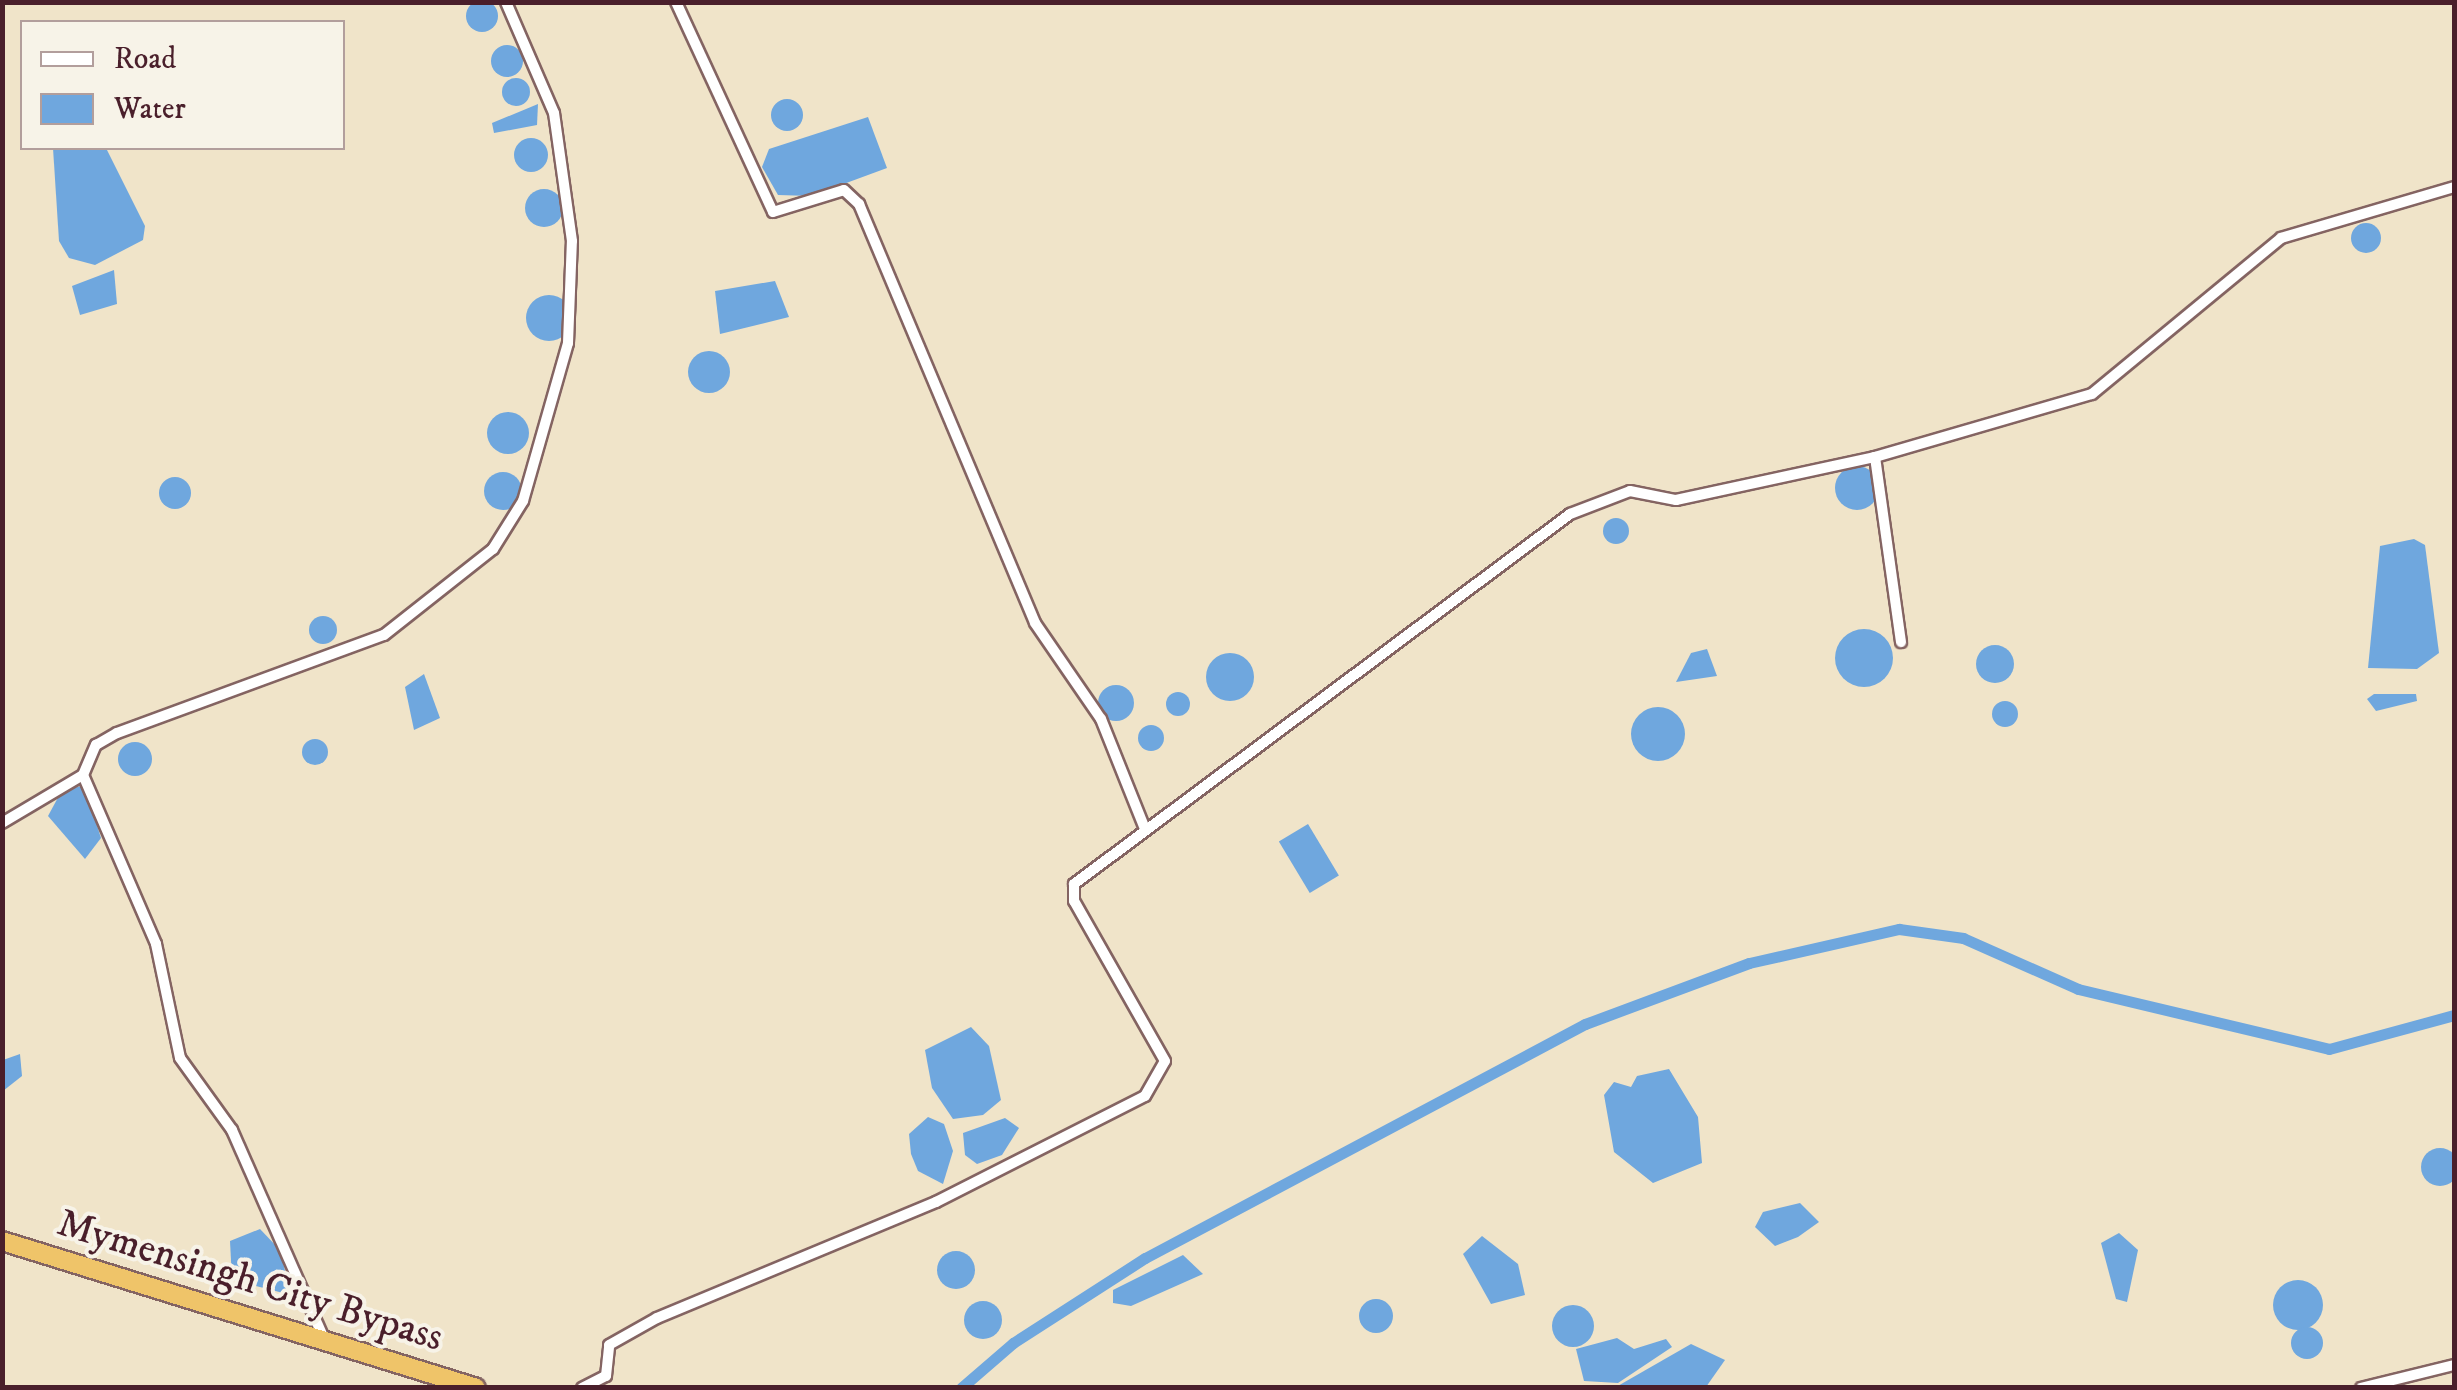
<!DOCTYPE html>
<html>
<head>
<meta charset="utf-8">
<style>
  body { margin:0 }
  #map { position:relative; width:2457px; height:1390px; overflow:hidden; background:#f0e4c9; font-family:"IM FELL DW Pica",serif }
  div>[style] { position:absolute }
  [style*='--x'] { left:calc(var(--x)*1px); top:calc(var(--y)*1px); width:calc(var(--w)*1px); rotate:calc(var(--a)*1deg) }
  .water>* { inset:0; background:#6fa7de; transform-origin:0 0 }
  .round { border-radius:50% }
  .canal>* { height:11px; margin:-5.5px; padding:0 5.5px; transform-origin:5.5px; border-radius:5.5px; background:#6fa7de }
  .roads { filter:drop-shadow(2px 0 #846462) drop-shadow(-2px 0 #846462) drop-shadow(0 2px #846462) drop-shadow(0 -2px #846462) }
  .minor>* { height:10px; margin:-5px; padding:0 5px; transform-origin:5px; border-radius:5px; background:#fff }
  .trunk>* { height:18px; margin:-9px; padding:0 9px; transform-origin:9px; border-radius:9px; background:#efc469 }
  span { translate:-50% -50%; white-space:nowrap; text-align:center; line-height:1.15; -webkit-text-stroke:8px #f7f3e8; paint-order:stroke }
  .street-label { font-size:40px; color:#4a1f2b }
  .frame { position:absolute; inset:0; border:5px solid #4a1f2b; pointer-events:none }
  .legend { position:absolute; left:20px; top:20px; width:325px; height:130px; box-sizing:border-box; background:#f7f3e8; border:2px solid #b29e9c; margin:0; padding:12px 18px; list-style:none; font-size:30px; color:#4a1f2b }
  .legend li { display:flex; align-items:center; gap:20px; height:50px }
  .legend b { width:50px; border:2px solid #b29e9c }
</style>
</head>
<body>
<div id="map">
  <div class="water">
    <div class="round" style="left:466px;top:0;width:32px;height:32px"></div>
    <div class="round" style="left:491px;top:45px;width:32px;height:32px"></div>
    <div class="round" style="left:502px;top:78px;width:28px;height:28px"></div>
    <div class="round" style="left:771px;top:99px;width:32px;height:32px"></div>
    <div style="clip-path:polygon(538px 104px,537px 125px,494px 133px,492px 123px)"></div>
    <div style="clip-path:polygon(868px 117px,887px 168px,811px 196px,778px 195px,762px 167px,769px 149px)"></div>
    <div class="round" style="left:514px;top:138px;width:34px;height:34px"></div>
    <div style="clip-path:polygon(53px 148px,106px 148px,145px 226px,143px 240px,95px 265px,69px 258px,59px 241px)"></div>
    <div class="round" style="left:525px;top:189px;width:38px;height:38px"></div>
    <div class="round" style="left:2351px;top:223px;width:30px;height:30px"></div>
    <div style="clip-path:polygon(114px 270px,117px 304px,80px 315px,72px 286px)"></div>
    <div style="clip-path:polygon(775px 281px,789px 317px,720px 334px,715px 291px)"></div>
    <div class="round" style="left:526px;top:295px;width:46px;height:46px"></div>
    <div class="round" style="left:688px;top:351px;width:42px;height:42px"></div>
    <div class="round" style="left:487px;top:412px;width:42px;height:42px"></div>
    <div class="round" style="left:1835px;top:466px;width:44px;height:44px"></div>
    <div class="round" style="left:484px;top:472px;width:38px;height:38px"></div>
    <div class="round" style="left:159px;top:477px;width:32px;height:32px"></div>
    <div class="round" style="left:1603px;top:518px;width:26px;height:26px"></div>
    <div style="clip-path:polygon(2414px 539px,2425px 545px,2439px 653px,2417px 669px,2368px 668px,2380px 546px)"></div>
    <div class="round" style="left:309px;top:616px;width:28px;height:28px"></div>
    <div class="round" style="left:1835px;top:629px;width:58px;height:58px"></div>
    <div class="round" style="left:1976px;top:645px;width:38px;height:38px"></div>
    <div style="clip-path:polygon(1707px 649px,1717px 676px,1676px 682px,1691px 653px)"></div>
    <div class="round" style="left:1206px;top:653px;width:48px;height:48px"></div>
    <div style="clip-path:polygon(424px 674px,440px 718px,414px 730px,405px 687px)"></div>
    <div class="round" style="left:1098px;top:685px;width:36px;height:36px"></div>
    <div class="round" style="left:1166px;top:692px;width:24px;height:24px"></div>
    <div style="clip-path:polygon(2374px 694px,2416px 694px,2417px 701px,2376px 711px,2367px 699px)"></div>
    <div class="round" style="left:1992px;top:701px;width:26px;height:26px"></div>
    <div class="round" style="left:1631px;top:707px;width:54px;height:54px"></div>
    <div class="round" style="left:1138px;top:725px;width:26px;height:26px"></div>
    <div class="round" style="left:302px;top:739px;width:26px;height:26px"></div>
    <div class="round" style="left:118px;top:742px;width:34px;height:34px"></div>
    <div style="clip-path:polygon(84px 785px,101px 838px,85px 859px,48px 816px,61px 792px)"></div>
    <div style="left:1308px;top:824px;width:60px;height:34px;rotate:59deg"></div>
    <div style="clip-path:polygon(971px 1027px,989px 1046px,1001px 1100px,983px 1115px,953px 1119px,932px 1088px,925px 1050px)"></div>
    <div style="clip-path:polygon(20px 1054px,22px 1076px,3px 1091px,3px 1060px)"></div>
    <div style="clip-path:polygon(1669px 1069px,1698px 1117px,1702px 1163px,1653px 1183px,1614px 1152px,1604px 1095px,1614px 1082px,1631px 1087px,1637px 1076px)"></div>
    <div style="clip-path:polygon(928px 1117px,944px 1124px,953px 1151px,943px 1184px,918px 1171px,911px 1154px,909px 1134px)"></div>
    <div style="clip-path:polygon(1005px 1118px,1019px 1128px,1002px 1155px,977px 1164px,965px 1155px,963px 1133px)"></div>
    <div class="round" style="left:2421px;top:1148px;width:38px;height:38px"></div>
    <div style="clip-path:polygon(1800px 1203px,1819px 1222px,1798px 1237px,1775px 1246px,1755px 1227px,1763px 1212px)"></div>
    <div style="clip-path:polygon(260px 1229px,280px 1250px,291px 1295px,232px 1280px,230px 1241px)"></div>
    <div style="clip-path:polygon(2119px 1233px,2138px 1250px,2127px 1302px,2116px 1299px,2101px 1243px)"></div>
    <div style="clip-path:polygon(1482px 1236px,1518px 1264px,1525px 1295px,1491px 1304px,1463px 1254px)"></div>
    <div class="round" style="left:937px;top:1251px;width:38px;height:38px"></div>
    <div style="clip-path:polygon(1183px 1255px,1203px 1274px,1131px 1306px,1113px 1303px,1113px 1290px)"></div>
    <div class="round" style="left:2273px;top:1280px;width:50px;height:50px"></div>
    <div class="round" style="left:1359px;top:1299px;width:34px;height:34px"></div>
    <div class="round" style="left:964px;top:1301px;width:38px;height:38px"></div>
    <div class="round" style="left:1552px;top:1305px;width:42px;height:42px"></div>
    <div class="round" style="left:2291px;top:1327px;width:32px;height:32px"></div>
    <div style="clip-path:polygon(1617px 1338px,1634px 1349px,1666px 1339px,1672px 1347px,1618px 1383px,1584px 1381px,1576px 1349px)"></div>
    <div style="clip-path:polygon(1691px 1344px,1725px 1360px,1706px 1387px,1616px 1387px)"></div>
  </div>
  <div class="canal">
    <div style="--x:961;--y:1388;--w:69;--a:-40.9"></div>
    <div style="--x:1013;--y:1343;--w:157;--a:-32.8"></div>
    <div style="--x:1145;--y:1258;--w:498;--a:-28"></div>
    <div style="--x:1585;--y:1024;--w:175;--a:-20.4"></div>
    <div style="--x:1749;--y:963;--w:154;--a:-12.8"></div>
    <div style="--x:1899;--y:929;--w:65;--a:8"></div>
    <div style="--x:1963;--y:938;--w:126;--a:23.9"></div>
    <div style="--x:2078;--y:989;--w:258;--a:13.4"></div>
    <div style="--x:2329;--y:1049;--w:130;--a:-15.2"></div>
  </div>
  <div class="roads">
    <div class="minor">
      <div style="--x:676;--y:2;--w:231;--a:65.2"></div>
      <div style="--x:773;--y:212;--w:74;--a:-17.2"></div>
      <div style="--x:844;--y:190;--w:21;--a:43"></div>
      <div style="--x:859;--y:204;--w:454;--a:67.2"></div>
      <div style="--x:1035;--y:623;--w:116;--a:55.5"></div>
      <div style="--x:1101;--y:719;--w:118;--a:68.2"></div>
      <div style="--x:1875;--y:457;--w:187;--a:82"></div>
      <div style="--x:83;--y:775;--w:184;--a:66.6"></div>
      <div style="--x:156;--y:944;--w:116;--a:78.1"></div>
      <div style="--x:180;--y:1058;--w:89;--a:54.2"></div>
      <div style="--x:232;--y:1130;--w:228;--a:66.2"></div>
      <div style="--x:2;--y:823;--w:94;--a:-30.7"></div>
      <div style="--x:83;--y:775;--w:33;--a:-67"></div>
      <div style="--x:96;--y:745;--w:24;--a:-30"></div>
      <div style="--x:117;--y:733;--w:284;--a:-20.2"></div>
      <div style="--x:384;--y:635;--w:139;--a:-38.3"></div>
      <div style="--x:493;--y:549;--w:57;--a:-58"></div>
      <div style="--x:523;--y:501;--w:164;--a:-74.1"></div>
      <div style="--x:568;--y:343;--w:102;--a:-87.8"></div>
      <div style="--x:572;--y:241;--w:129;--a:-98"></div>
      <div style="--x:554;--y:113;--w:121;--a:-113.4"></div>
      <div style="--x:582;--y:1388;--w:27;--a:-27"></div>
      <div style="--x:606;--y:1376;--w:31;--a:-84"></div>
      <div style="--x:609;--y:1345;--w:55;--a:-29.4"></div>
      <div style="--x:657;--y:1318;--w:302;--a:-22.6"></div>
      <div style="--x:936;--y:1202;--w:234;--a:-26.9"></div>
      <div style="--x:1145;--y:1096;--w:40;--a:-60.3"></div>
      <div style="--x:1165;--y:1061;--w:184;--a:-119.6"></div>
      <div style="--x:1074;--y:901;--w:17;--a:-90"></div>
      <div style="--x:1074;--y:884;--w:619;--a:-36.72"></div>
      <div style="--x:1570;--y:514;--w:64;--a:-21"></div>
      <div style="--x:1630;--y:491;--w:47;--a:11.1"></div>
      <div style="--x:1676;--y:500;--w:204;--a:-12.2"></div>
      <div style="--x:1875;--y:457;--w:226;--a:-16.2"></div>
      <div style="--x:2092;--y:394;--w:245;--a:-39.5"></div>
      <div style="--x:2281;--y:238;--w:180;--a:-16.4"></div>
      <div style="--x:2361;--y:1388;--w:96;--a:-13.9"></div>
    </div>
    <div class="trunk">
      <div style="--x:2;--y:1241;--w:496;--a:17.2"></div>
    </div>
  </div>
  <div class="street-label">
    <span style="left:250px;top:1281px;rotate:17deg">Mymensingh City Bypass</span>
  </div>
  <div class="frame"></div>
  <ul class="legend">
  <li><b style="height:12px;background:#fff"></b>Road</li>
  <li><b style="height:28px;background:#6fa7de"></b>Water</li>
  </ul>
</div>
</body>
</html>
